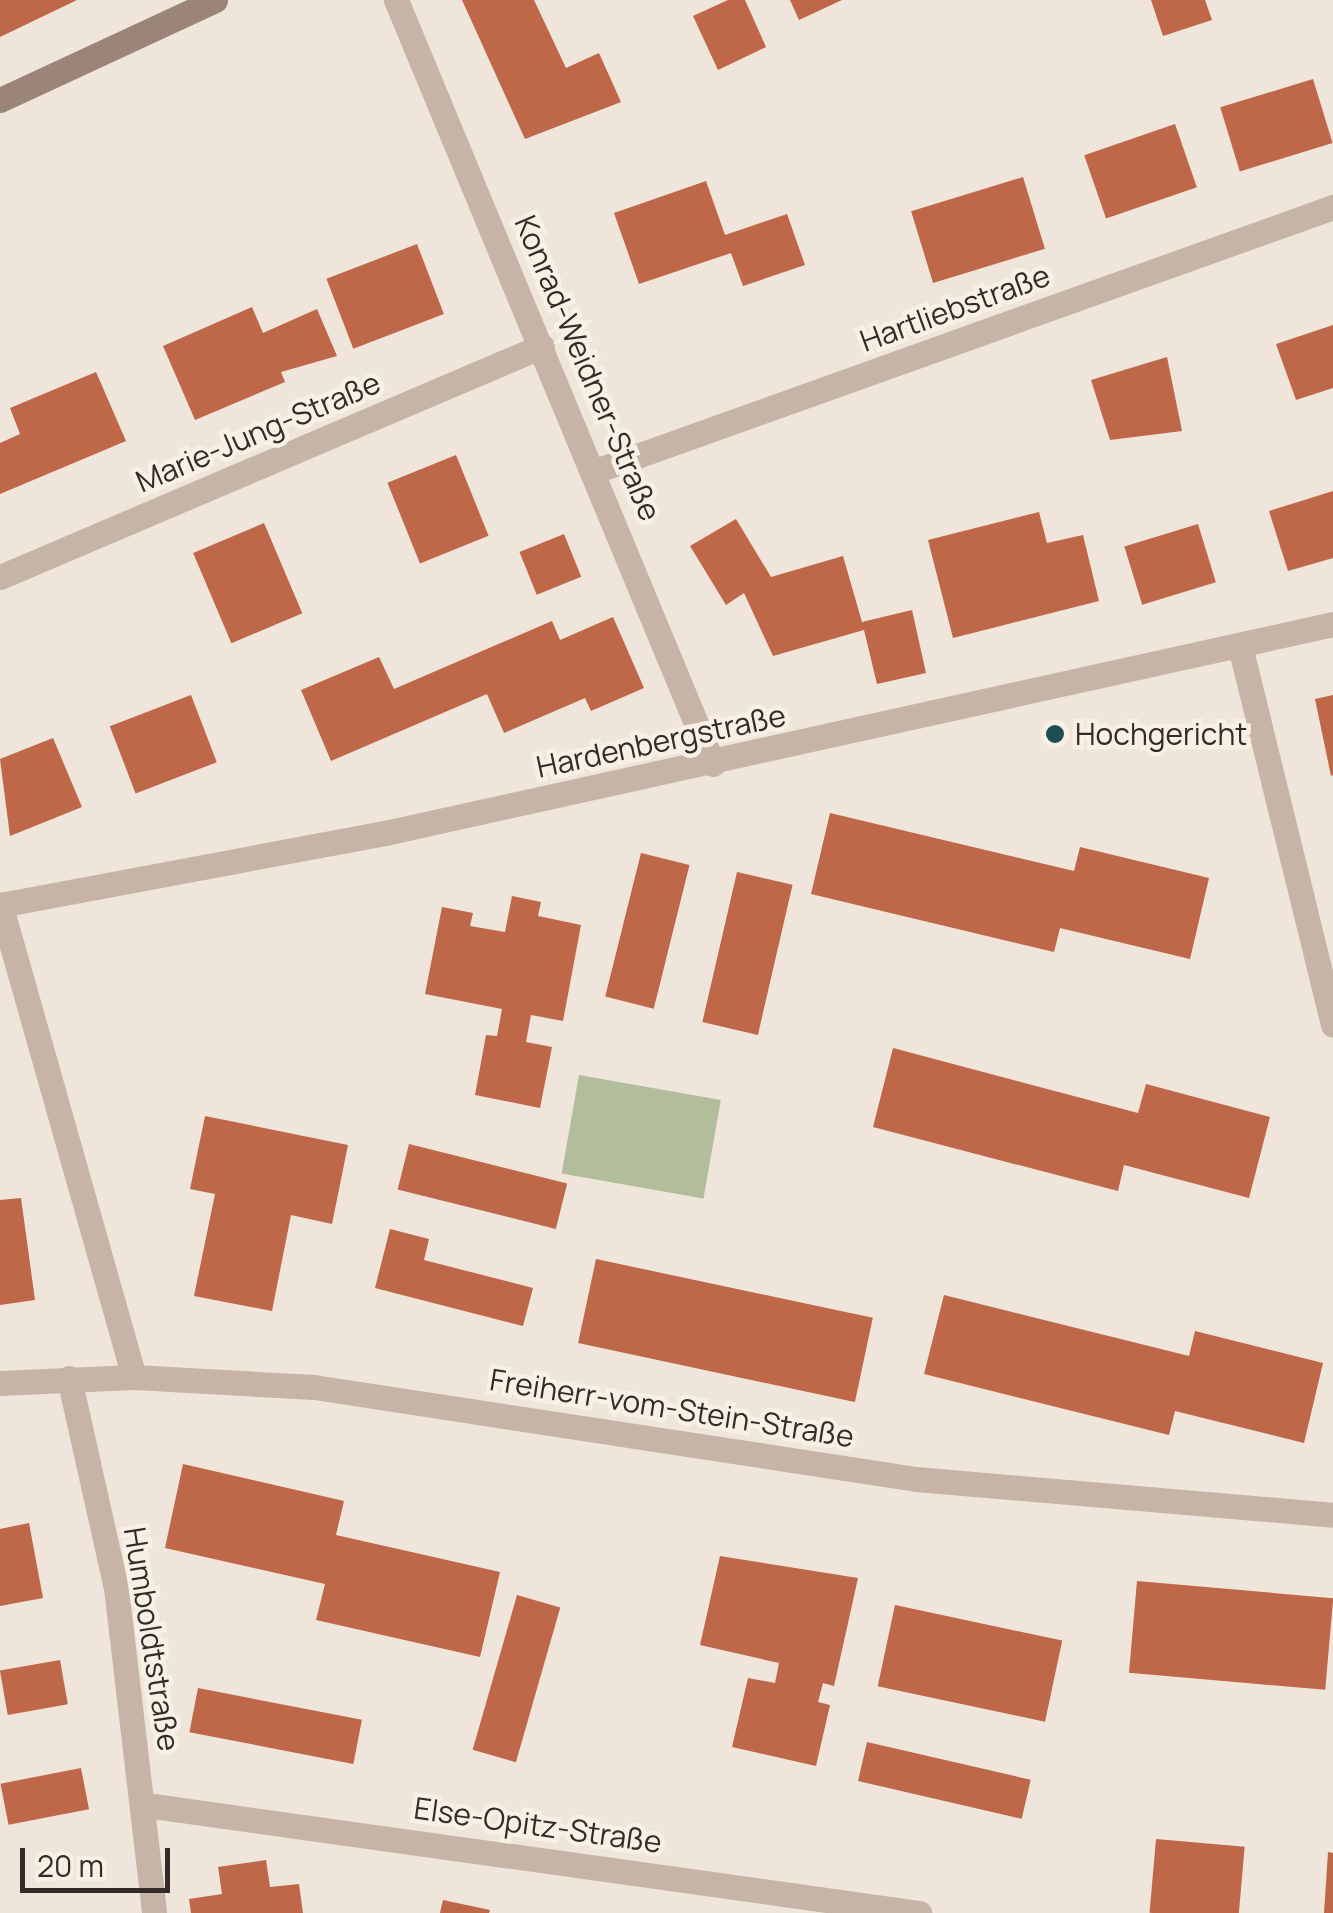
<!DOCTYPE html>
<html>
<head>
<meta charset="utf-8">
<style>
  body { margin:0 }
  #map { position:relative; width:1333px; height:1913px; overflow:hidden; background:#efe5da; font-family:Manrope,sans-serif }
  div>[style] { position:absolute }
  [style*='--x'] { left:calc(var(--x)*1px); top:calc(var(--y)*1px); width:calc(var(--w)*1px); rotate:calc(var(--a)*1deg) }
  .green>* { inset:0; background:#b1bd9b; transform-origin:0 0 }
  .building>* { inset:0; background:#be6749; transform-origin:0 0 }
  .minor>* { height:25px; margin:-12.5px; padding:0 12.5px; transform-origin:12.5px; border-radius:12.5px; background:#c6b5a6 }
  .secondary>* { height:25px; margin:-12.5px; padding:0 12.5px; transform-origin:12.5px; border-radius:12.5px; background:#9a8578 }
  .dots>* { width:28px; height:28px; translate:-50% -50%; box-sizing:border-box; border:5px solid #f8efe5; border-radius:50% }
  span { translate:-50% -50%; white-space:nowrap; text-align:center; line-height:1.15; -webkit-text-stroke:9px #f8efe5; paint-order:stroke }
  .street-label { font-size:30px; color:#332b27 }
  .poi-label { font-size:30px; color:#332b27 }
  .left { translate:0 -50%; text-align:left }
  .scale { position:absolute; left:20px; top:1848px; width:150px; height:45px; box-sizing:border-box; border:5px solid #332b27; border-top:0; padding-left:12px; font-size:30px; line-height:35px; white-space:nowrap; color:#332b27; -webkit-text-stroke:8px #f8efe5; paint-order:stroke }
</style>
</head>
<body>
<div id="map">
  <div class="green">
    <div style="left:579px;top:1075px;width:144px;height:100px;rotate:10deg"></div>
  </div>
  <div class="building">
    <div style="clip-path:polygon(0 0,77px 0,0 37px)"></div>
    <div style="clip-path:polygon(462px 0,534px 0,566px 68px,599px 53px,621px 102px,525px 139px)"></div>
    <div style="clip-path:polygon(728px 0,745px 0,766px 47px,718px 70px,693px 16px)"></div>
    <div style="clip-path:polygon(790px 0,842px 0,799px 20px)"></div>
    <div style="clip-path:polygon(1151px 0,1205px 0,1212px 20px,1163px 36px)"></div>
    <div style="left:1313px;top:79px;width:67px;height:97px;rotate:73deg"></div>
    <div style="left:1175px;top:124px;width:67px;height:96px;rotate:71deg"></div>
    <div style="left:1023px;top:177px;width:75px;height:117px;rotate:73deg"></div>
    <div style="clip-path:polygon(706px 181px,725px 235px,787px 214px,805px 265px,743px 286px,731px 253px,639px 284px,614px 213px)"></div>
    <div style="left:417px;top:244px;width:75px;height:97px;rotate:69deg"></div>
    <div style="clip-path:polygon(252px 307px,263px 333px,317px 309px,337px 356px,281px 372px,285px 382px,195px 420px,163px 346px)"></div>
    <div style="clip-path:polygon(1333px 325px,1333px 388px,1296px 400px,1276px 344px)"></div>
    <div style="clip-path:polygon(1167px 357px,1182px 431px,1110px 440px,1091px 380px)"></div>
    <div style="clip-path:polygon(96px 372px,126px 441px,0 494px,0 443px,20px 434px,10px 408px)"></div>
    <div style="left:456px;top:455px;width:87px;height:74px;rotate:68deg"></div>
    <div style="clip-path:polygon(1333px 491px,1333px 558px,1288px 571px,1269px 511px)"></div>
    <div style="clip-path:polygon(1039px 512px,1047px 543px,1083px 535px,1099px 601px,953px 638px,928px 540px)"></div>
    <div style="clip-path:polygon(736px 519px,771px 577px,843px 556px,862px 622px,912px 610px,926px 673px,877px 684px,864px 630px,773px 656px,744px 593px,726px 605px,690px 546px)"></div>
    <div style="left:264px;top:523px;width:98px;height:77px;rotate:67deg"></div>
    <div style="left:1198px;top:524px;width:61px;height:77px;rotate:73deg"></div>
    <div style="left:564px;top:534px;width:46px;height:48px;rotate:68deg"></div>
    <div style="clip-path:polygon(613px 617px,644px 688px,591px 711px,585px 698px,504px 733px,487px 694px,331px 761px,301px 690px,379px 657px,394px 689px,552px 621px,560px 640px)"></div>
    <div style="left:191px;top:695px;width:72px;height:87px;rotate:69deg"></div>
    <div style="clip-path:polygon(1333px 695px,1333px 775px,1331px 776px,1315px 699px)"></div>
    <div style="clip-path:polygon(53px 738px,82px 807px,10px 836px,0 759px)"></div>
    <div style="clip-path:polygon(830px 813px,1074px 871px,1080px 847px,1209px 878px,1190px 959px,1060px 928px,1054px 952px,811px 894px)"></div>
    <div style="left:641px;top:853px;width:50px;height:148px;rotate:14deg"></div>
    <div style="left:737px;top:872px;width:57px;height:154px;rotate:13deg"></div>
    <div style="clip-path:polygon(512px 896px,541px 902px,538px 916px,581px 925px,563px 1021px,531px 1015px,526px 1042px,552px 1047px,540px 1108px,475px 1095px,486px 1035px,497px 1036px,502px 1009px,425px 994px,442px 907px,473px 913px,470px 926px,505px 932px)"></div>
    <div style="clip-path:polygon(893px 1048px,1138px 1113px,1146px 1084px,1270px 1117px,1249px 1198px,1124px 1165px,1118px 1191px,873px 1127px)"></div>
    <div style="clip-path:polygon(205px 1116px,348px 1145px,332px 1224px,291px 1215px,272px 1311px,194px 1296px,215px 1194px,190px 1189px)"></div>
    <div style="left:409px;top:1144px;width:163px;height:47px;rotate:14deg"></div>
    <div style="clip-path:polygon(21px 1198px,35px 1300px,0 1305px,0 1200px)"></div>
    <div style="clip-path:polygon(390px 1229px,429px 1239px,424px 1260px,533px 1288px,523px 1326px,375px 1288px)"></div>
    <div style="left:596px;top:1259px;width:283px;height:86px;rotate:12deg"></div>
    <div style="clip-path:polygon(944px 1295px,1189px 1356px,1195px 1331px,1323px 1363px,1304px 1443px,1175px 1411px,1169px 1435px,924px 1374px)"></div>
    <div style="clip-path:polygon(183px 1464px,344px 1501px,336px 1535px,500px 1572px,480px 1657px,316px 1620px,325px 1584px,165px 1548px)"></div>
    <div style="clip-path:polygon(29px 1523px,43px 1598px,0 1606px,0 1529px)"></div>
    <div style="clip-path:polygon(720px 1556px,858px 1578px,834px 1686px,823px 1683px,818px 1702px,830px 1705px,816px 1766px,732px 1747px,748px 1678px,775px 1683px,779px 1663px,700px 1645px)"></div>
    <div style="left:1137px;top:1581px;width:197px;height:92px;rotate:5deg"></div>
    <div style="left:517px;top:1595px;width:45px;height:161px;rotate:16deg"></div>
    <div style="left:895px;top:1605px;width:171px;height:83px;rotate:12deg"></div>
    <div style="left:60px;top:1660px;width:45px;height:61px;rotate:80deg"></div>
    <div style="left:198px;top:1688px;width:167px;height:45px;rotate:11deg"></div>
    <div style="left:867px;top:1742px;width:168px;height:40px;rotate:13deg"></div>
    <div style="left:81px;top:1768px;width:42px;height:82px;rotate:79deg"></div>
    <div style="left:1156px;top:1839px;width:89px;height:74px;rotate:5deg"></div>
    <div style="clip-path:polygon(1328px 1852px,1333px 1853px,1333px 1913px,1324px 1913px)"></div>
    <div style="clip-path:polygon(266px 1860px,270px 1887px,299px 1884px,303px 1913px,191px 1913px,189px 1899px,222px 1894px,218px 1867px)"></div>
    <div style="clip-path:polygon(443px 1900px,490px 1910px,489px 1913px,440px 1913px)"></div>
  </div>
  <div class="minor">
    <div style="--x:396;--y:0;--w:827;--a:67.47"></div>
    <div style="--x:598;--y:470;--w:781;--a:-19.69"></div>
    <div style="--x:0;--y:577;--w:589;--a:-23.08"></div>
    <div style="--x:1240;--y:646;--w:390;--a:76.2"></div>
    <div style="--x:134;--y:1377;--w:491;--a:-105.8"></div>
    <div style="--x:0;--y:905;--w:392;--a:-10.6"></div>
    <div style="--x:385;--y:833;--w:971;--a:-12.43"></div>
    <div style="--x:69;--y:1378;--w:215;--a:77.4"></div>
    <div style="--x:116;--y:1588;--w:327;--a:83.3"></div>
    <div style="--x:0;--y:1383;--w:134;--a:-2.6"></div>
    <div style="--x:134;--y:1377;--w:180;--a:3.2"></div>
    <div style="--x:314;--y:1387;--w:609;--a:8.69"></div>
    <div style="--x:916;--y:1479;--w:419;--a:4.9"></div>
    <div style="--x:146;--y:1805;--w:781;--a:7.95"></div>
  </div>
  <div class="secondary">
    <div style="--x:0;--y:100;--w:237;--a:-24.9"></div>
  </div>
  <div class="dots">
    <div style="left:1055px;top:734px;background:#1f4e52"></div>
  </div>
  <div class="street-label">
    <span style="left:955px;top:308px;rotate:-20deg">Hartliebstraße</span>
    <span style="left:588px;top:368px;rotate:67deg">Konrad-Weidner-Straße</span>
    <span style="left:258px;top:432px;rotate:-23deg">Marie-Jung-Straße</span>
    <span style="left:661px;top:741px;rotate:-12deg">Hardenbergstraße</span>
    <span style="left:672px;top:1408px;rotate:9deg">Freiherr-vom-Stein-Straße</span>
    <span style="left:152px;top:1639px;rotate:81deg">Humboldtstraße</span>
    <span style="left:538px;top:1825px;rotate:8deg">Else-Opitz-Straße</span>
  </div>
  <div class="poi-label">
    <span class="left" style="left:1075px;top:734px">Hochgericht</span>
  </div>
  <div class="scale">20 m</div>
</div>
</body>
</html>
